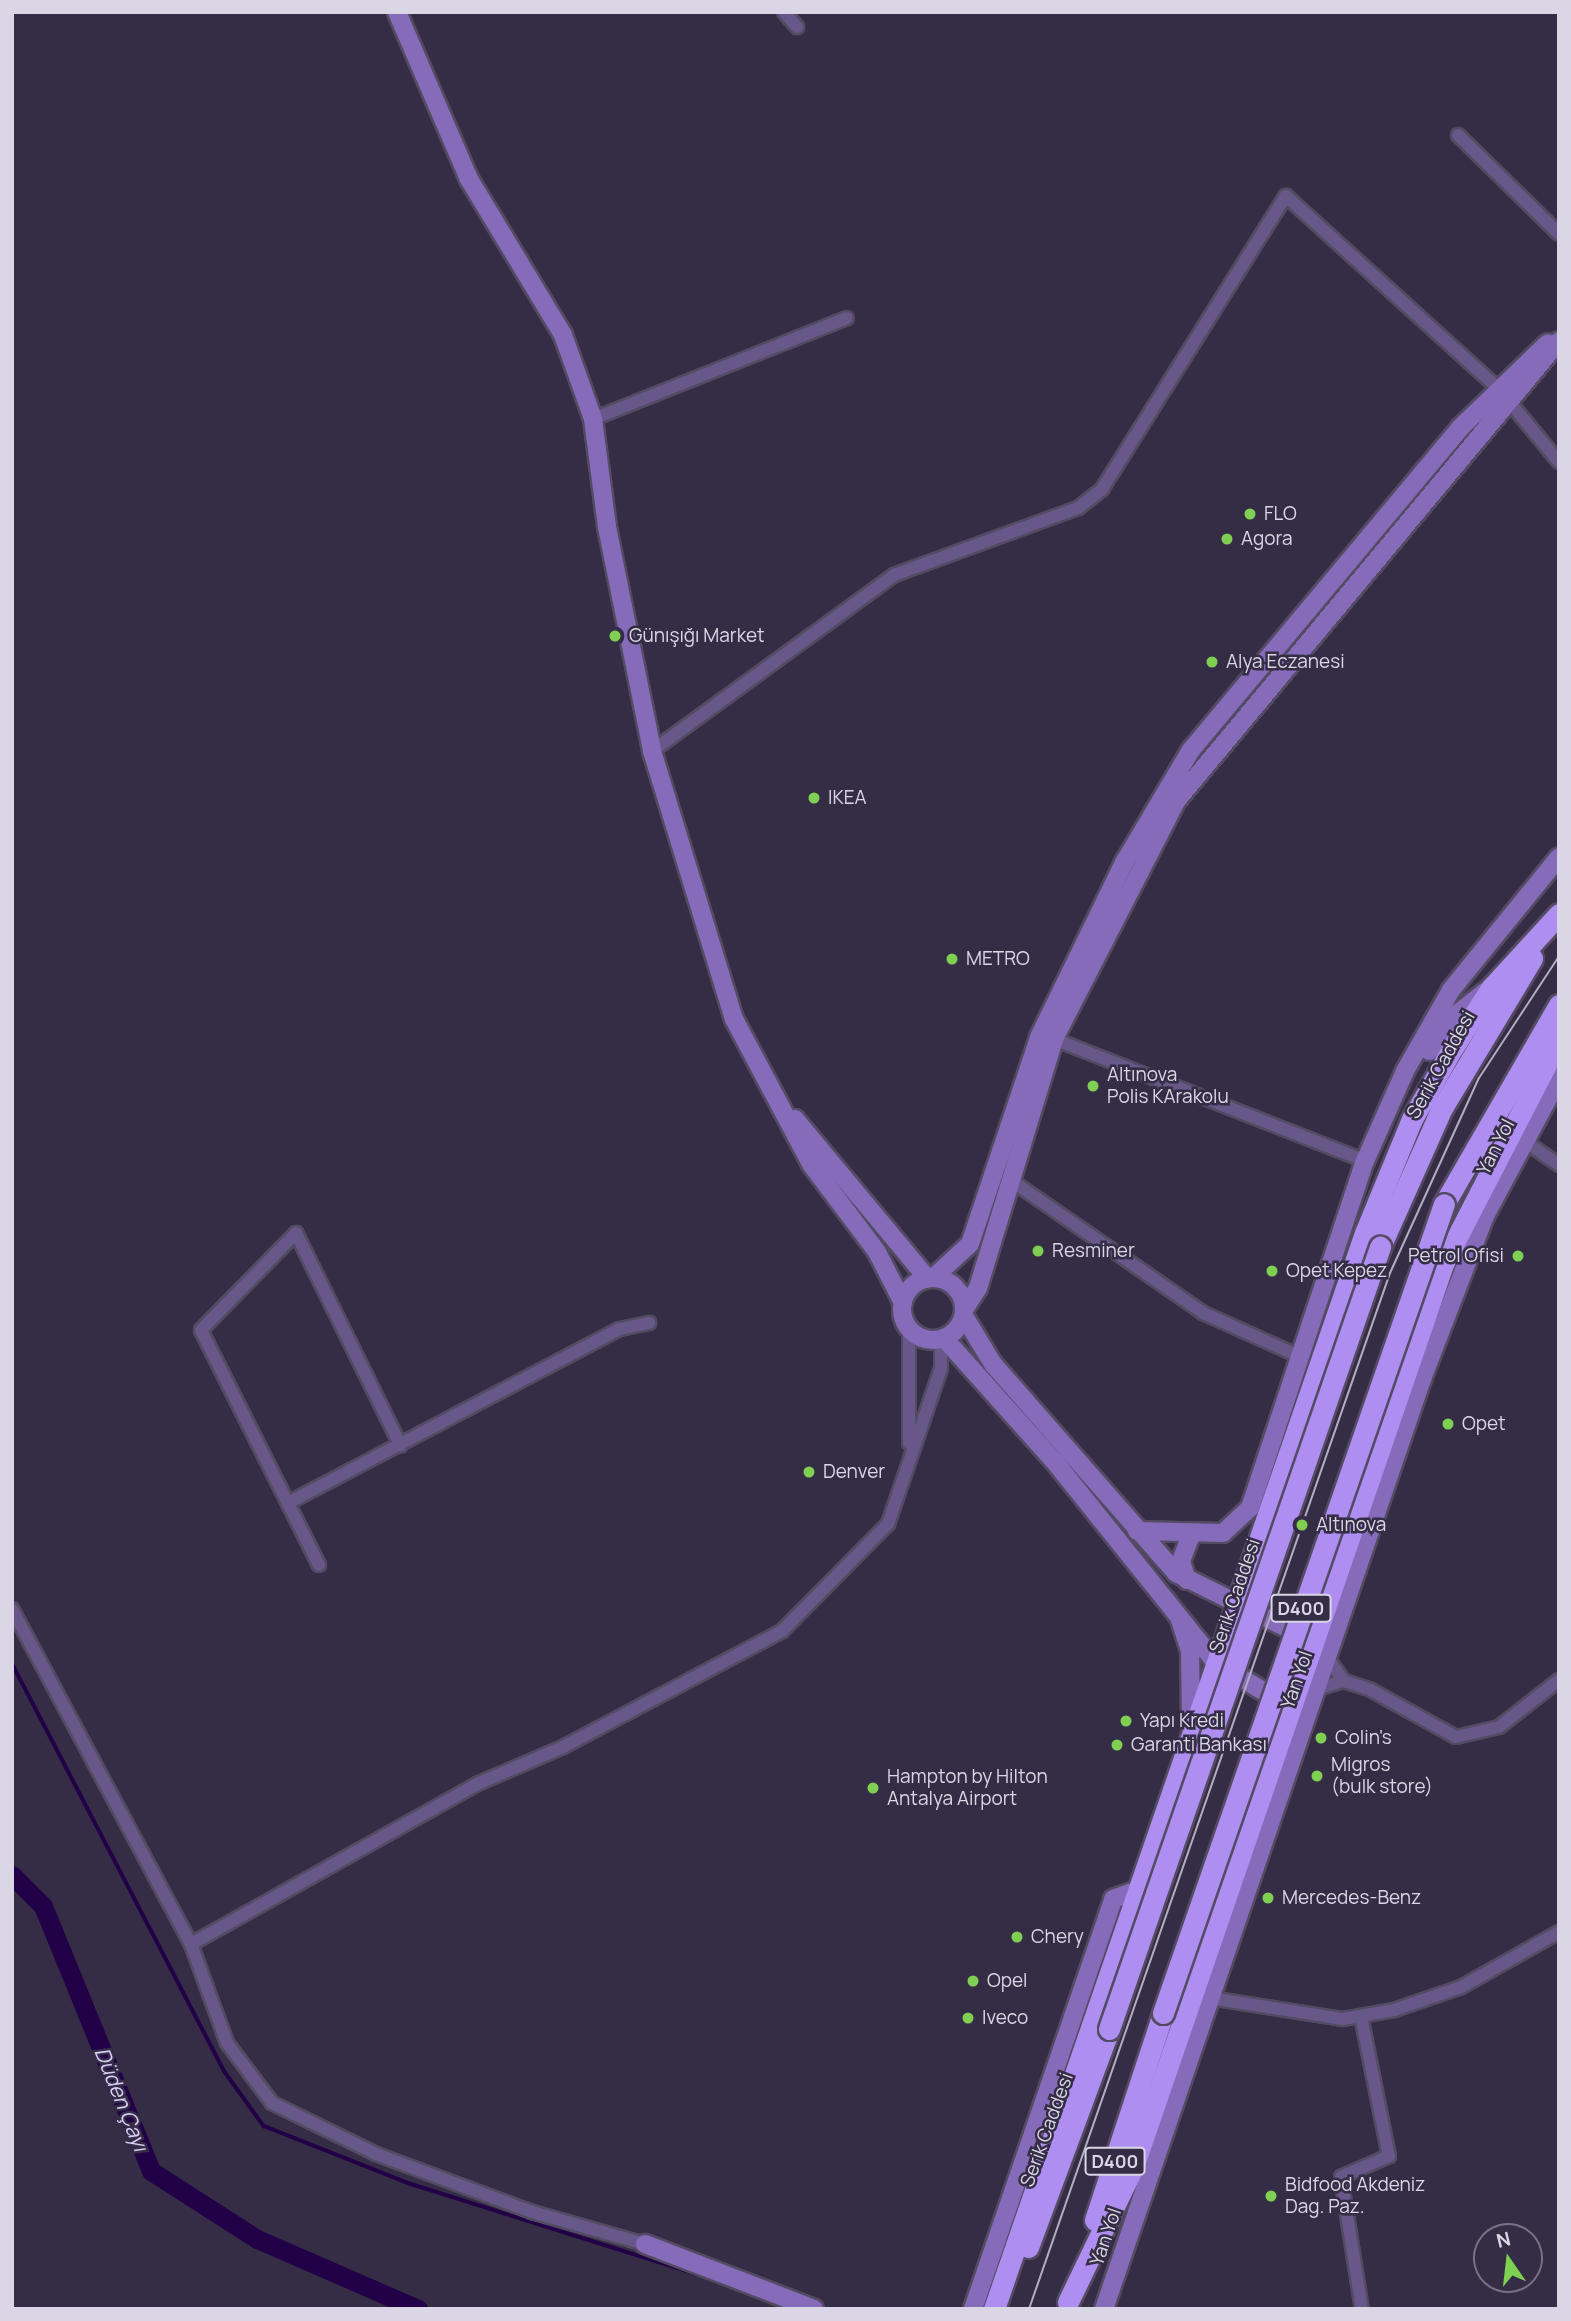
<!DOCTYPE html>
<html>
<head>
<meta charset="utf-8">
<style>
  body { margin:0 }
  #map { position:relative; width:1571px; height:2321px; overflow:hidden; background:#352d45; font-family:Manrope,sans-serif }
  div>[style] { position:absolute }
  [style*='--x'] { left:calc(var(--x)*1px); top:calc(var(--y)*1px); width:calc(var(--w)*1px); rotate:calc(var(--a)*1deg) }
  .stream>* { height:3.5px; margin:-1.75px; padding:0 1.75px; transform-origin:1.75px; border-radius:1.75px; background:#220047 }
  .river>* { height:19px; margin:-9.5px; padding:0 9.5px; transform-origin:9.5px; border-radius:9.5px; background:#220047 }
  .roads { filter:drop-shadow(2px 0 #534b62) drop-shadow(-2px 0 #534b62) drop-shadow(0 2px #534b62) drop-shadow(0 -2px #534b62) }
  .street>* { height:12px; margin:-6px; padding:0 6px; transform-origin:6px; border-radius:6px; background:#68588a }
  .secondary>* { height:18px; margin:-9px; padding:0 9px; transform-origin:9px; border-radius:9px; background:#866bbb }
  .secondary>.ring { margin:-9px; padding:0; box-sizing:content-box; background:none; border:18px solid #866bbb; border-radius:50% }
  .highway>* { height:21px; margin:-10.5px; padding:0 10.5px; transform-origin:10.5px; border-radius:10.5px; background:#af8ef1 }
  .tram>* { height:2px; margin:-1px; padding:0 1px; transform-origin:1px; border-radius:1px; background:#b3aebf }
  .bridges { filter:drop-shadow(2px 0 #534b62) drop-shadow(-2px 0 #534b62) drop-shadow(0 2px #534b62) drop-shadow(0 -2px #534b62) }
  .highway-bridge>* { height:21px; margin:-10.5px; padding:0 10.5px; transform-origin:10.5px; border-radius:10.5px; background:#af8ef1 }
  .dots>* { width:19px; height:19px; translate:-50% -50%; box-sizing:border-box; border:4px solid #352d45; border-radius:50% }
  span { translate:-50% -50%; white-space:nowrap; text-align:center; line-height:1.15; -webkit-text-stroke:5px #352d45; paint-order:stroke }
  .shield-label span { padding:2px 5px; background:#352d45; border:2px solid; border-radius:5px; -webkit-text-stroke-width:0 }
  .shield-label { font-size:18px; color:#dad6e5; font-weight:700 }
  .poi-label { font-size:19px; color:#dad6e5 }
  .left { translate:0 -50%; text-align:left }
  .right { translate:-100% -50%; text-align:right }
  .street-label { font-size:19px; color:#dad6e5 }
  .water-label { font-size:21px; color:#dacef9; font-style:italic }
  .frame { position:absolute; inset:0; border:14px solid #dad6e5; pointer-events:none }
  .north { position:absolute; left:1473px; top:2223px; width:70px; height:70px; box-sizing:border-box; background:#352d45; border:2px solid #777185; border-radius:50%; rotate:346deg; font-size:19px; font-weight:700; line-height:28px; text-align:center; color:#dad6e5 }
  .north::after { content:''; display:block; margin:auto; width:24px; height:32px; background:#7fd052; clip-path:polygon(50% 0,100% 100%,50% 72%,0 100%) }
</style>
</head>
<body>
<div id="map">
  <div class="stream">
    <div style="--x:12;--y:1663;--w:461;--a:62.5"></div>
    <div style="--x:225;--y:2072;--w:67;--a:54.2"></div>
    <div style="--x:264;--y:2126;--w:155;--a:21.6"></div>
    <div style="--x:408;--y:2183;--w:320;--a:17.5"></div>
  </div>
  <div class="river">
    <div style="--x:12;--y:1875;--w:44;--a:45"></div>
    <div style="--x:43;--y:1906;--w:286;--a:67.8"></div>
    <div style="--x:151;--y:2171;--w:126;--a:32.7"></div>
    <div style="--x:257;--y:2239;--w:176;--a:23.5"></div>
  </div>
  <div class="roads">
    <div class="street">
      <div style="--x:784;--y:12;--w:20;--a:49"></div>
      <div style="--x:1458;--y:135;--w:141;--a:44.4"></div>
      <div style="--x:593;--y:419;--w:273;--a:-21.7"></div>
      <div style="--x:652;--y:751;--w:299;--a:-36"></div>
      <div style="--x:894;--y:575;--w:196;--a:-20"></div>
      <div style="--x:1078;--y:508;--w:31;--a:-38"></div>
      <div style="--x:1102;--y:489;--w:346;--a:-57.9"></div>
      <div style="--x:1286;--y:196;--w:286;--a:42.2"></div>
      <div style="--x:1498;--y:388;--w:96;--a:50.5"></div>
      <div style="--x:1049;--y:1037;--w:339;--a:21.4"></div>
      <div style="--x:1523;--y:1140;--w:44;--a:34.8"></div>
      <div style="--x:1012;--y:1181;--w:232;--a:34.6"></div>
      <div style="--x:1203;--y:1313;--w:107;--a:24.2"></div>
      <div style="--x:909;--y:1443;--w:114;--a:-90"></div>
      <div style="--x:288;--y:1503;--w:375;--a:-27.7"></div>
      <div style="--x:620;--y:1329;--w:30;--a:-12"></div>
      <div style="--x:319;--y:1565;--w:263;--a:-116.7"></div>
      <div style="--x:201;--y:1330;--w:136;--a:-45.6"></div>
      <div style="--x:296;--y:1233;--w:237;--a:63.8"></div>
      <div style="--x:12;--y:1609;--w:380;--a:61.9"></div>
      <div style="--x:191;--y:1944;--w:105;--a:70"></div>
      <div style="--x:227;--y:2043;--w:75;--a:53.1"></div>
      <div style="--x:272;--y:2103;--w:116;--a:26.1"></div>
      <div style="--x:376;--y:2154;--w:166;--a:20.4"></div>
      <div style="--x:532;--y:2212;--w:117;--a:15.8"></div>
      <div style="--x:1327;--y:1657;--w:29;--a:55"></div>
      <div style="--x:1317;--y:1689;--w:28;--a:-17"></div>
      <div style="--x:1344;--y:1681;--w:28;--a:18"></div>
      <div style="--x:1371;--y:1690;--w:97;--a:28.9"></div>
      <div style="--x:1456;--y:1737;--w:44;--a:-13.1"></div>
      <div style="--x:1499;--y:1727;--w:76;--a:-38.1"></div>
      <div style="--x:191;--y:1944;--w:328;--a:-29.2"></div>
      <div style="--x:477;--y:1784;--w:94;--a:-23.3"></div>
      <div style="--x:563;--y:1747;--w:248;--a:-27.9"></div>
      <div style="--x:782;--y:1631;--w:151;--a:-45.3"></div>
      <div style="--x:888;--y:1524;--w:165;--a:-71.2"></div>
      <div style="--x:941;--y:1368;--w:29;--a:-90"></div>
      <div style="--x:1210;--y:1998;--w:135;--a:9"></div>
      <div style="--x:1343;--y:2019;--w:52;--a:-10"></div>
      <div style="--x:1394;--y:2010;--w:71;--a:-18.9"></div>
      <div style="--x:1461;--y:1987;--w:112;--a:-29.3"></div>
      <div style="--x:1361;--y:2016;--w:143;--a:78.7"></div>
      <div style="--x:1389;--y:2156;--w:52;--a:156.4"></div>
      <div style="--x:1341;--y:2177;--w:134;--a:81"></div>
    </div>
    <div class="secondary">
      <div style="--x:397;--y:12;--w:182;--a:66.7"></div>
      <div style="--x:469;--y:179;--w:182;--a:58.9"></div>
      <div style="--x:563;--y:335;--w:89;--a:70.3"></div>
      <div style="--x:593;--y:419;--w:109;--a:82.6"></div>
      <div style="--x:607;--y:527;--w:228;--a:78.6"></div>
      <div style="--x:652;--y:751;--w:280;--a:73"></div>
      <div style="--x:734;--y:1019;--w:164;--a:62"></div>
      <div style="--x:811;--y:1164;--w:110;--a:53.1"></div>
      <div style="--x:877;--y:1252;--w:57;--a:63"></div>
      <div style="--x:1429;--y:1051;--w:42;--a:-54.8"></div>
      <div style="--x:1453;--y:1017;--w:42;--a:-38.2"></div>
      <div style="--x:795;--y:1119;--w:207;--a:50.3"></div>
      <div class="ring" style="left:902px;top:1278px;width:44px;height:44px"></div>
      <div style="--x:933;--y:1278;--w:50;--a:-42.6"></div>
      <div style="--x:970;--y:1244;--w:220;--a:-71.5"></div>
      <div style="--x:1040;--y:1035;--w:194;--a:-64"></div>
      <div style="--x:1125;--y:861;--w:129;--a:-59.3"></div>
      <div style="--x:1191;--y:750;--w:420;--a:-50.1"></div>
      <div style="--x:1460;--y:428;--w:122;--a:-44"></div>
      <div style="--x:965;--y:1308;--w:24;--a:-57"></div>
      <div style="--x:978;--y:1288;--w:260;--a:-73"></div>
      <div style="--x:1054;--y:1039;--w:269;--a:-62.8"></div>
      <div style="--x:1177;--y:800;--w:597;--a:-50.23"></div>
      <div style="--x:964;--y:1316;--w:56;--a:58.9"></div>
      <div style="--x:993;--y:1364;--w:278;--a:48.8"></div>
      <div style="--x:1176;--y:1573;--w:146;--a:26.4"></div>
      <div style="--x:944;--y:1338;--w:166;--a:48.2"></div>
      <div style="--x:1055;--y:1462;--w:256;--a:51.3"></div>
      <div style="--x:1215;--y:1662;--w:56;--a:31.1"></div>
      <div style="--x:1263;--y:1691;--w:22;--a:5"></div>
      <div style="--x:1137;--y:1531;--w:86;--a:1.3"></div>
      <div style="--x:1223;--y:1533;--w:37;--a:-43"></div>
      <div style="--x:1250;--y:1508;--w:366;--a:-71.7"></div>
      <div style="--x:1365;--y:1161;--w:98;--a:-66"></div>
      <div style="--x:1405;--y:1071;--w:93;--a:-60.4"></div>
      <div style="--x:1451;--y:990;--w:171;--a:-50.9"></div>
      <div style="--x:1187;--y:1580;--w:20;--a:-108"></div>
      <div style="--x:1181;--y:1561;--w:26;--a:-69"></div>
      <div style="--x:1180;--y:1620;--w:33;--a:72"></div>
      <div style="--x:1190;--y:1651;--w:76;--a:89.2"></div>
      <div style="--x:645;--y:2244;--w:181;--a:21"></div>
      <div style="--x:973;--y:2309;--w:433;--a:-71.1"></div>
      <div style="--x:1113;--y:1899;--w:23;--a:-20"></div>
      <div style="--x:1104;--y:2309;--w:983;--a:-71.12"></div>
      <div style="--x:1422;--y:1379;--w:175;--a:-68.9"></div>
      <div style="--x:1485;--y:1216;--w:157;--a:-61.8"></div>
    </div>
    <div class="highway">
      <div style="--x:1444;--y:1204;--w:230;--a:-60"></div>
      <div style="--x:1380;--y:1247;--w:152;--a:-66"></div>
      <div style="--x:1442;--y:1108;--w:175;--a:-59"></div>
      <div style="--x:1095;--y:2220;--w:218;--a:-71.8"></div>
      <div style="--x:1028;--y:2247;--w:233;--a:-69.6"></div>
      <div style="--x:1068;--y:2302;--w:150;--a:-64.3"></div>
      <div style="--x:1133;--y:2167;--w:955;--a:-71.05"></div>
      <div style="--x:1443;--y:1264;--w:253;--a:-62.7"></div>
      <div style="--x:994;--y:2309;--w:1138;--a:-70.98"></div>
      <div style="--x:1365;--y:1233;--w:123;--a:-67.6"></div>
      <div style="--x:1412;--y:1119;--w:81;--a:-60.3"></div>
      <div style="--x:1452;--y:1049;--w:74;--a:-57.2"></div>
      <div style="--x:1492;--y:987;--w:99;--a:-47.5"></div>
    </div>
  </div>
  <div class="tram">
    <div style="--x:1029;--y:2309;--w:1097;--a:-70.79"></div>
    <div style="--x:1390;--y:1273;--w:214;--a:-65.5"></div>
    <div style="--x:1479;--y:1078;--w:146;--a:-56.7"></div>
  </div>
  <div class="bridges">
    <div class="highway-bridge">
      <div style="--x:1163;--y:2013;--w:856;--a:-70.85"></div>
      <div style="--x:1109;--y:2029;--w:828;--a:-70.89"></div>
    </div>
  </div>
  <div class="dots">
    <div style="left:1250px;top:514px;background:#7fd052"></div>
    <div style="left:1227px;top:539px;background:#7fd052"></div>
    <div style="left:615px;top:636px;background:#7fd052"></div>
    <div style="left:1212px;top:662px;background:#7fd052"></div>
    <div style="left:814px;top:798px;background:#7fd052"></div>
    <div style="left:952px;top:959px;background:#7fd052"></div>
    <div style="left:1093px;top:1086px;background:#7fd052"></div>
    <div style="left:1038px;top:1251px;background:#7fd052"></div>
    <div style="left:1518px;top:1256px;background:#7fd052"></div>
    <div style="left:1272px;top:1271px;background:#7fd052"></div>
    <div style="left:1448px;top:1424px;background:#7fd052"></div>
    <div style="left:809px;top:1472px;background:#7fd052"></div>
    <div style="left:1302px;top:1525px;background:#7fd052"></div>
    <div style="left:1126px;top:1721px;background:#7fd052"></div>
    <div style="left:1321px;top:1738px;background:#7fd052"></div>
    <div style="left:1117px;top:1745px;background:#7fd052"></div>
    <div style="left:1317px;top:1776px;background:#7fd052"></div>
    <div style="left:873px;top:1788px;background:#7fd052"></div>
    <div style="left:1268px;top:1898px;background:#7fd052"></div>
    <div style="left:1017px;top:1937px;background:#7fd052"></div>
    <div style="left:973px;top:1981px;background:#7fd052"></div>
    <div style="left:968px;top:2018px;background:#7fd052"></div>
    <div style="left:1271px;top:2196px;background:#7fd052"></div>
  </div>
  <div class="shield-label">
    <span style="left:1301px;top:1608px">D400</span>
    <span style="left:1115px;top:2161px">D400</span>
  </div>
  <div class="poi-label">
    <span class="left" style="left:1264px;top:514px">FLO</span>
    <span class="left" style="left:1241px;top:539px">Agora</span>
    <span class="left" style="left:629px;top:636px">Günışığı Market</span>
    <span class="left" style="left:1226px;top:662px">Alya Eczanesi</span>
    <span class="left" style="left:828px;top:798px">IKEA</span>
    <span class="left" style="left:966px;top:959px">METRO</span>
    <span class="left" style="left:1107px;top:1086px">Altınova<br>Polis KArakolu</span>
    <span class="left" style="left:1052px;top:1251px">Resminer</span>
    <span class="right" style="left:1504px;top:1256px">Petrol Ofisi</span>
    <span class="left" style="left:1286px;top:1271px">Opet Kepez</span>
    <span class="left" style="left:1462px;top:1424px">Opet</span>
    <span class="left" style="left:823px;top:1472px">Denver</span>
    <span class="left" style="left:1316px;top:1525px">Altınova</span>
    <span class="left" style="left:1140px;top:1721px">Yapı Kredi</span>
    <span class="left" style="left:1335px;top:1738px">Colin's</span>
    <span class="left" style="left:1131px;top:1745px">Garanti Bankası</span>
    <span class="left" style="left:1331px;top:1776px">Migros<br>(bulk store)</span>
    <span class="left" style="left:887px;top:1788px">Hampton by Hilton<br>Antalya Airport</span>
    <span class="left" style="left:1282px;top:1898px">Mercedes-Benz</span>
    <span class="left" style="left:1031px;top:1937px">Chery</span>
    <span class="left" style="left:987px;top:1981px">Opel</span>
    <span class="left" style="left:982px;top:2018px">Iveco</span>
    <span class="left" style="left:1285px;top:2196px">Bidfood Akdeniz<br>Dag. Paz.</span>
  </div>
  <div class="street-label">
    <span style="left:1441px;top:1065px;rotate:-61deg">Serik Caddesi</span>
    <span style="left:1496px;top:1147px;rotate:-63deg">Yan Yol</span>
    <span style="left:1235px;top:1596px;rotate:-71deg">Serik Caddesi</span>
    <span style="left:1297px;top:1680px;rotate:-71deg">Yan Yol</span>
    <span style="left:1047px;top:2130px;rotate:-70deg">Serik Caddesi</span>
    <span style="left:1106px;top:2237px;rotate:-71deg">Yan Yol</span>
  </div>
  <div class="water-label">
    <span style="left:122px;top:2099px;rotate:68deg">Düden Çayı</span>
  </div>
  <div class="frame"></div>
  <div class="north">N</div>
</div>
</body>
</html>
